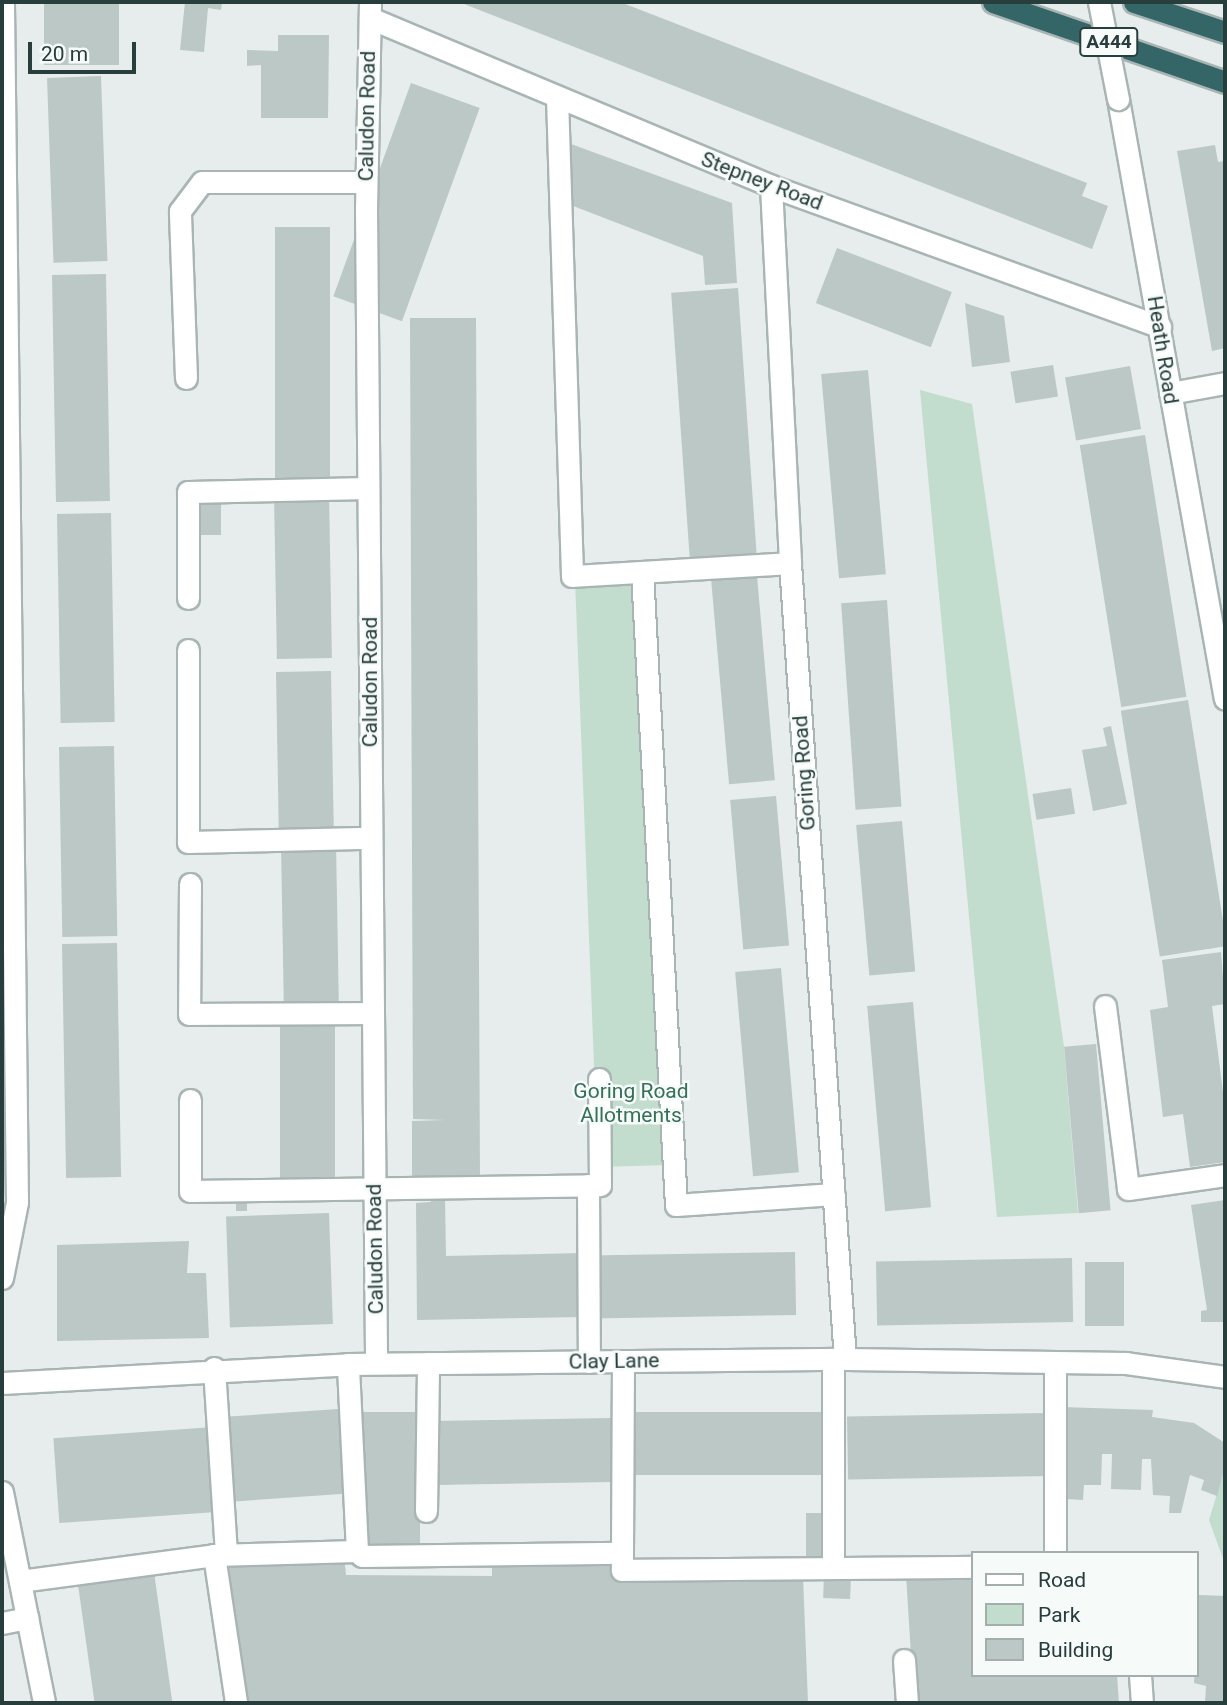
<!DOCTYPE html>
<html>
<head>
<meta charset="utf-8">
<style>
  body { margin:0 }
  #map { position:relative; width:1227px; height:1705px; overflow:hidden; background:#e6edec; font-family:Roboto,sans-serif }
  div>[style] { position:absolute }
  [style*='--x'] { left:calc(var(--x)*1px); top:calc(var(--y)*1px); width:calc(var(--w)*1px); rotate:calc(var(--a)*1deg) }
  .green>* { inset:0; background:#c2dcce }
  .building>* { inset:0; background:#bbc8c5; transform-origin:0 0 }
  .roads { filter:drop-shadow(2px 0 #a9b5b4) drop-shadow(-2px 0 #a9b5b4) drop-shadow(0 2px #a9b5b4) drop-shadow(0 -2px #a9b5b4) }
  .minor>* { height:21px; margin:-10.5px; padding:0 10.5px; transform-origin:10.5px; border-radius:10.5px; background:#fff }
  .highway>* { height:21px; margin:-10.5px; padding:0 10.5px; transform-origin:10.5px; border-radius:10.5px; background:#356667 }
  .bridges { filter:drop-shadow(2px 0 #a9b5b4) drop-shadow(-2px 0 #a9b5b4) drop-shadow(0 2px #a9b5b4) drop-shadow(0 -2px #a9b5b4) }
  .minor-bridge>* { height:21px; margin:-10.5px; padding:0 10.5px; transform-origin:10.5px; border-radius:10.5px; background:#fff }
  span { translate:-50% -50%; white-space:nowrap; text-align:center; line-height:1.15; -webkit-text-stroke:5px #f6faf9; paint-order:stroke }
  .shield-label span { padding:2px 5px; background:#f6faf9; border:2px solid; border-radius:5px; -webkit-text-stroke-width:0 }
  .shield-label { font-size:19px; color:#273e3c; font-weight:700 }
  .street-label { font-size:21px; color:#273e3c }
  .park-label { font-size:21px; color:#357059 }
  .frame { position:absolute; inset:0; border:4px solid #273e3c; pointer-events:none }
  .legend { position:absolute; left:971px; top:1551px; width:228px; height:126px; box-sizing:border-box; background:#f6faf9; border:2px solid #a3afad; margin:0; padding:9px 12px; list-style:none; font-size:21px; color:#273e3c }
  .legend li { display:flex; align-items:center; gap:14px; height:35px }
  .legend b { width:35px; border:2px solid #a3afad }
  .scale { position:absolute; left:28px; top:42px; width:108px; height:32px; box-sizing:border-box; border:4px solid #273e3c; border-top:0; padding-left:9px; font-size:21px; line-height:24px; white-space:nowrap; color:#273e3c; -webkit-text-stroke:5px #f6faf9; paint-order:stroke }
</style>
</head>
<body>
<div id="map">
  <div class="green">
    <div style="clip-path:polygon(920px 390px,972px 404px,1064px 1047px,1078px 1213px,997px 1217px)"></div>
    <div style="clip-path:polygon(575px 579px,636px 579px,669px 1165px,598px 1167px)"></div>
    <div style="clip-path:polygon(1225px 1468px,1225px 1564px,1209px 1520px)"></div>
  </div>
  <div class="building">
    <div style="left:44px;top:2px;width:75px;height:63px"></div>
    <div style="clip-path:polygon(185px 2px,222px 2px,221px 10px,208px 8px,204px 52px,180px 50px)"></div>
    <div style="clip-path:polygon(459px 2px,620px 2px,1087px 183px,1082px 196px,1108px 206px,1092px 249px)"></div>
    <div style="clip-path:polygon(278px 35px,329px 35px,328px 118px,261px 118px,261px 65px,247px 66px,247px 50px,278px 51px)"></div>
    <div style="left:101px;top:76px;width:185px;height:54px;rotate:88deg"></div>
    <div style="left:411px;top:83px;width:73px;height:227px;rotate:20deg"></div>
    <div style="clip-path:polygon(571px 144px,732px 203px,737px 283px,705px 285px,703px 256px,568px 204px,573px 190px,564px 164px)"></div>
    <div style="clip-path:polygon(1215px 145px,1218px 162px,1225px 161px,1225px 348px,1212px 351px,1177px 151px)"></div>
    <div style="left:275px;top:227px;width:55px;height:259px"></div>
    <div style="left:837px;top:248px;width:123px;height:59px;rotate:21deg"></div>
    <div style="left:106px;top:274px;width:227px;height:54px;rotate:89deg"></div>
    <div style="left:738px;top:288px;width:273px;height:67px;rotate:86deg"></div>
    <div style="clip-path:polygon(965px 303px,1004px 316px,1010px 362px,972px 367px)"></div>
    <div style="clip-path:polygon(410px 318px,476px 318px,480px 1180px,412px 1180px,412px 1121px,445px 1120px,413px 1119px)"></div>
    <div style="left:1053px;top:365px;width:32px;height:43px;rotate:81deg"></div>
    <div style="left:1130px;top:366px;width:64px;height:66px;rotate:80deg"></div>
    <div style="left:868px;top:370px;width:205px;height:47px;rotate:85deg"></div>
    <div style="left:1145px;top:435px;width:265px;height:66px;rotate:81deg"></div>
    <div style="left:329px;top:492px;width:166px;height:55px;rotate:89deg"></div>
    <div style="left:195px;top:498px;width:26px;height:37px"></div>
    <div style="left:111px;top:513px;width:209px;height:54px;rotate:89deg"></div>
    <div style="left:757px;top:576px;width:205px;height:46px;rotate:85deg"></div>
    <div style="left:887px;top:600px;width:207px;height:46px;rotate:86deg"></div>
    <div style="left:331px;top:671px;width:166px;height:55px;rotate:89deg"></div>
    <div style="left:1188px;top:700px;width:249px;height:68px;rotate:81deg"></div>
    <div style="clip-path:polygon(1111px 726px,1127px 804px,1093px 811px,1082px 750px,1107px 746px,1103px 728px)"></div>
    <div style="left:114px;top:746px;width:190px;height:55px;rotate:89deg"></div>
    <div style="left:1071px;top:788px;width:26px;height:39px;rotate:81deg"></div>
    <div style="left:776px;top:796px;width:150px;height:46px;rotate:85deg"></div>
    <div style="left:902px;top:821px;width:151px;height:46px;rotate:85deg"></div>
    <div style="left:336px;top:843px;width:165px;height:55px;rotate:89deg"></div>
    <div style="left:117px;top:943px;width:234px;height:55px;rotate:89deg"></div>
    <div style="clip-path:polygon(1221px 952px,1225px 1004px,1212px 1006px,1225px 1108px,1225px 1162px,1190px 1167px,1183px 1114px,1163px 1117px,1150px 1010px,1168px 1007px,1162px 960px)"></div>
    <div style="left:781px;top:968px;width:205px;height:46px;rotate:85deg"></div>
    <div style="left:913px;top:1002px;width:206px;height:46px;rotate:85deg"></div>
    <div style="left:280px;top:1018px;width:55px;height:166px"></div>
    <div style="left:1096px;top:1044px;width:167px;height:32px;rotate:85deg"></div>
    <div style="left:236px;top:1195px;width:11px;height:16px"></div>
    <div style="clip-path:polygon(431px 1199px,445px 1199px,446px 1256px,583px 1253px,584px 1317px,417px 1320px,416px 1203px,431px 1202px)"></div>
    <div style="clip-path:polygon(1225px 1200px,1225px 1322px,1201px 1322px,1201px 1311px,1207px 1310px,1191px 1205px)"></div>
    <div style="left:329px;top:1213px;width:111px;height:103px;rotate:88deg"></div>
    <div style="clip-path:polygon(189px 1241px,187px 1273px,206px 1273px,209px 1338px,57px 1341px,57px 1245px)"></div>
    <div style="left:795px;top:1252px;width:63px;height:203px;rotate:89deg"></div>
    <div style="left:1072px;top:1258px;width:64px;height:196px;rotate:89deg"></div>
    <div style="left:1085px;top:1262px;width:39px;height:64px"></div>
    <div style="clip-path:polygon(1061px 1407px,1153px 1410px,1152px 1417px,1194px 1423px,1225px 1443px,1225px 1467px,1217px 1496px,1201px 1490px,1204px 1480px,1190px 1475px,1181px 1513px,1169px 1513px,1170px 1496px,1153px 1495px,1151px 1459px,1142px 1459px,1141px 1490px,1111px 1489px,1112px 1454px,1102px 1454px,1101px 1485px,1084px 1485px,1083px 1500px,1066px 1499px,1068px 1454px,1058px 1454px)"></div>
    <div style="left:338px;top:1409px;width:85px;height:116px;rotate:86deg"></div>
    <div style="left:363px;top:1412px;width:57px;height:132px"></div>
    <div style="left:825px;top:1412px;width:63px;height:197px;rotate:90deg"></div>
    <div style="left:1047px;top:1413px;width:63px;height:200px;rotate:89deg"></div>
    <div style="left:611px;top:1418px;width:64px;height:179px;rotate:89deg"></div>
    <div style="left:214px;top:1427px;width:85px;height:161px;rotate:86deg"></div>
    <div style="left:806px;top:1513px;width:16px;height:48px"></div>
    <div style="clip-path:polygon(344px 1556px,346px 1575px,492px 1576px,492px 1560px,615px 1559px,613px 1577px,803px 1577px,808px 1703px,240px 1703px,221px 1562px)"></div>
    <div style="left:153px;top:1565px;width:139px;height:77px;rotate:82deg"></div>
    <div style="left:824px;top:1574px;width:27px;height:24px;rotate:2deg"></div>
    <div style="clip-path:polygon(906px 1575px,973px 1575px,973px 1675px,1117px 1675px,1119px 1703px,914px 1703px)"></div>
    <div style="clip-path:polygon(1199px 1595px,1225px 1596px,1225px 1703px,1205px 1703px,1206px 1686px,1194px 1683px)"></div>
  </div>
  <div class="roads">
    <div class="minor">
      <div style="--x:370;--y:2;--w:207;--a:91.1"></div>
      <div style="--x:366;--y:209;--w:1154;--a:89.5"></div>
      <div style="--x:370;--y:18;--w:435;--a:22.7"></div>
      <div style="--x:771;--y:186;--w:414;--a:19.9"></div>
      <div style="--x:557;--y:97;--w:479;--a:88.2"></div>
      <div style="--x:572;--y:576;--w:218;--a:-3.4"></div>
      <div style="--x:1118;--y:99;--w:609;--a:79.89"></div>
      <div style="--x:771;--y:186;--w:377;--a:87.1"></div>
      <div style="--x:790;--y:563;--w:798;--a:86.05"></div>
      <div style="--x:186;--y:378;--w:167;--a:-92.1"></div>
      <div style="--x:180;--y:211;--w:36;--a:-53"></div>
      <div style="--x:202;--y:182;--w:164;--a:0"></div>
      <div style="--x:1170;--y:393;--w:56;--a:-10.3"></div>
      <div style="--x:642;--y:572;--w:634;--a:86.93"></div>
      <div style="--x:676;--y:1205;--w:158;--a:-4"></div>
      <div style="--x:188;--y:598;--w:106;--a:-90"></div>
      <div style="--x:188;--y:492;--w:180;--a:-1.3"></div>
      <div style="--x:188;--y:650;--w:192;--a:90"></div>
      <div style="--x:188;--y:842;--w:183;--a:-1.3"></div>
      <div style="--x:190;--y:884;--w:130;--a:90.4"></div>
      <div style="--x:189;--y:1014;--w:184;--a:-0.3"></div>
      <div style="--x:1105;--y:1006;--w:184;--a:82.8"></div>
      <div style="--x:1128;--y:1189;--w:98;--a:-8.2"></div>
      <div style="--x:190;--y:1100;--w:91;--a:90"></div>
      <div style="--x:190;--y:1191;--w:410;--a:-0.8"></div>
      <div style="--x:600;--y:1185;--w:106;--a:-90.5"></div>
      <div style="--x:588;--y:1185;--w:177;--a:89.7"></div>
      <div style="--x:2;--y:1278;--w:77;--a:-78.8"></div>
      <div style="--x:17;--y:1202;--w:1200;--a:-90.67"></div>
      <div style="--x:623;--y:1361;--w:209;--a:90.3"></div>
      <div style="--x:622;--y:1570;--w:351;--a:-0.5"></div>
      <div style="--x:1055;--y:1362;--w:191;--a:90"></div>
      <div style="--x:214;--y:1368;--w:186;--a:86.3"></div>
      <div style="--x:2;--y:1383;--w:347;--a:-3.1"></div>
      <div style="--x:348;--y:1364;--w:497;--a:-0.6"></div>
      <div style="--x:845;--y:1359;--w:281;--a:0.8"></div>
      <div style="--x:1126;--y:1363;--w:100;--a:8"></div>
      <div style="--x:2;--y:1492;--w:215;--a:78.7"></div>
      <div style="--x:426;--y:1511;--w:148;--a:-89.2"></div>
      <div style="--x:357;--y:1551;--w:7;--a:45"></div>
      <div style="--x:362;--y:1556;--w:260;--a:-0.7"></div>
      <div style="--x:214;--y:1555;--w:150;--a:81.5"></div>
      <div style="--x:833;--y:1565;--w:206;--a:-90"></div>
      <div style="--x:20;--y:1581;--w:196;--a:-7.6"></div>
      <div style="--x:214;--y:1555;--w:143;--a:-1.6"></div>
      <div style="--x:357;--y:1551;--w:187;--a:-92.8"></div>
      <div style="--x:2;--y:1623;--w:26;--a:-11"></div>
      <div style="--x:904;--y:1660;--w:43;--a:86"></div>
      <div style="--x:1140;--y:1675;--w:28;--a:86"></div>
    </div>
    <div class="highway">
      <div style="--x:993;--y:2;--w:245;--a:19"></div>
      <div style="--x:1134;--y:2;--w:96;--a:18.2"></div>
    </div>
  </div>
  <div class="bridges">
    <div class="minor-bridge">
      <div style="--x:1099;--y:2;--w:99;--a:78.9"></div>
    </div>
  </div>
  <div class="shield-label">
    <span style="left:1109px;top:42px">A444</span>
  </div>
  <div class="street-label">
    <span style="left:367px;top:116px;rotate:-89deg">Caludon Road</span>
    <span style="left:762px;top:181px;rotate:21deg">Stepney Road</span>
    <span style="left:1163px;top:350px;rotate:81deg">Heath Road</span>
    <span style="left:370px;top:682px;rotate:-90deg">Caludon Road</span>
    <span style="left:804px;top:773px;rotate:-94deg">Goring Road</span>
    <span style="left:375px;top:1249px;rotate:-91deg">Caludon Road</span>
    <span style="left:614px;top:1361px;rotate:-1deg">Clay Lane</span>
  </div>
  <div class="park-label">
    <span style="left:631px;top:1103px">Goring Road<br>Allotments</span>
  </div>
  <div class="frame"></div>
  <ul class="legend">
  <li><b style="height:9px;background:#fff"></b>Road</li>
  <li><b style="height:19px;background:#c2dcce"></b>Park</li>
  <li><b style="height:19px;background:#bbc8c5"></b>Building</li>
  </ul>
  <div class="scale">20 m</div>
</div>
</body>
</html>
